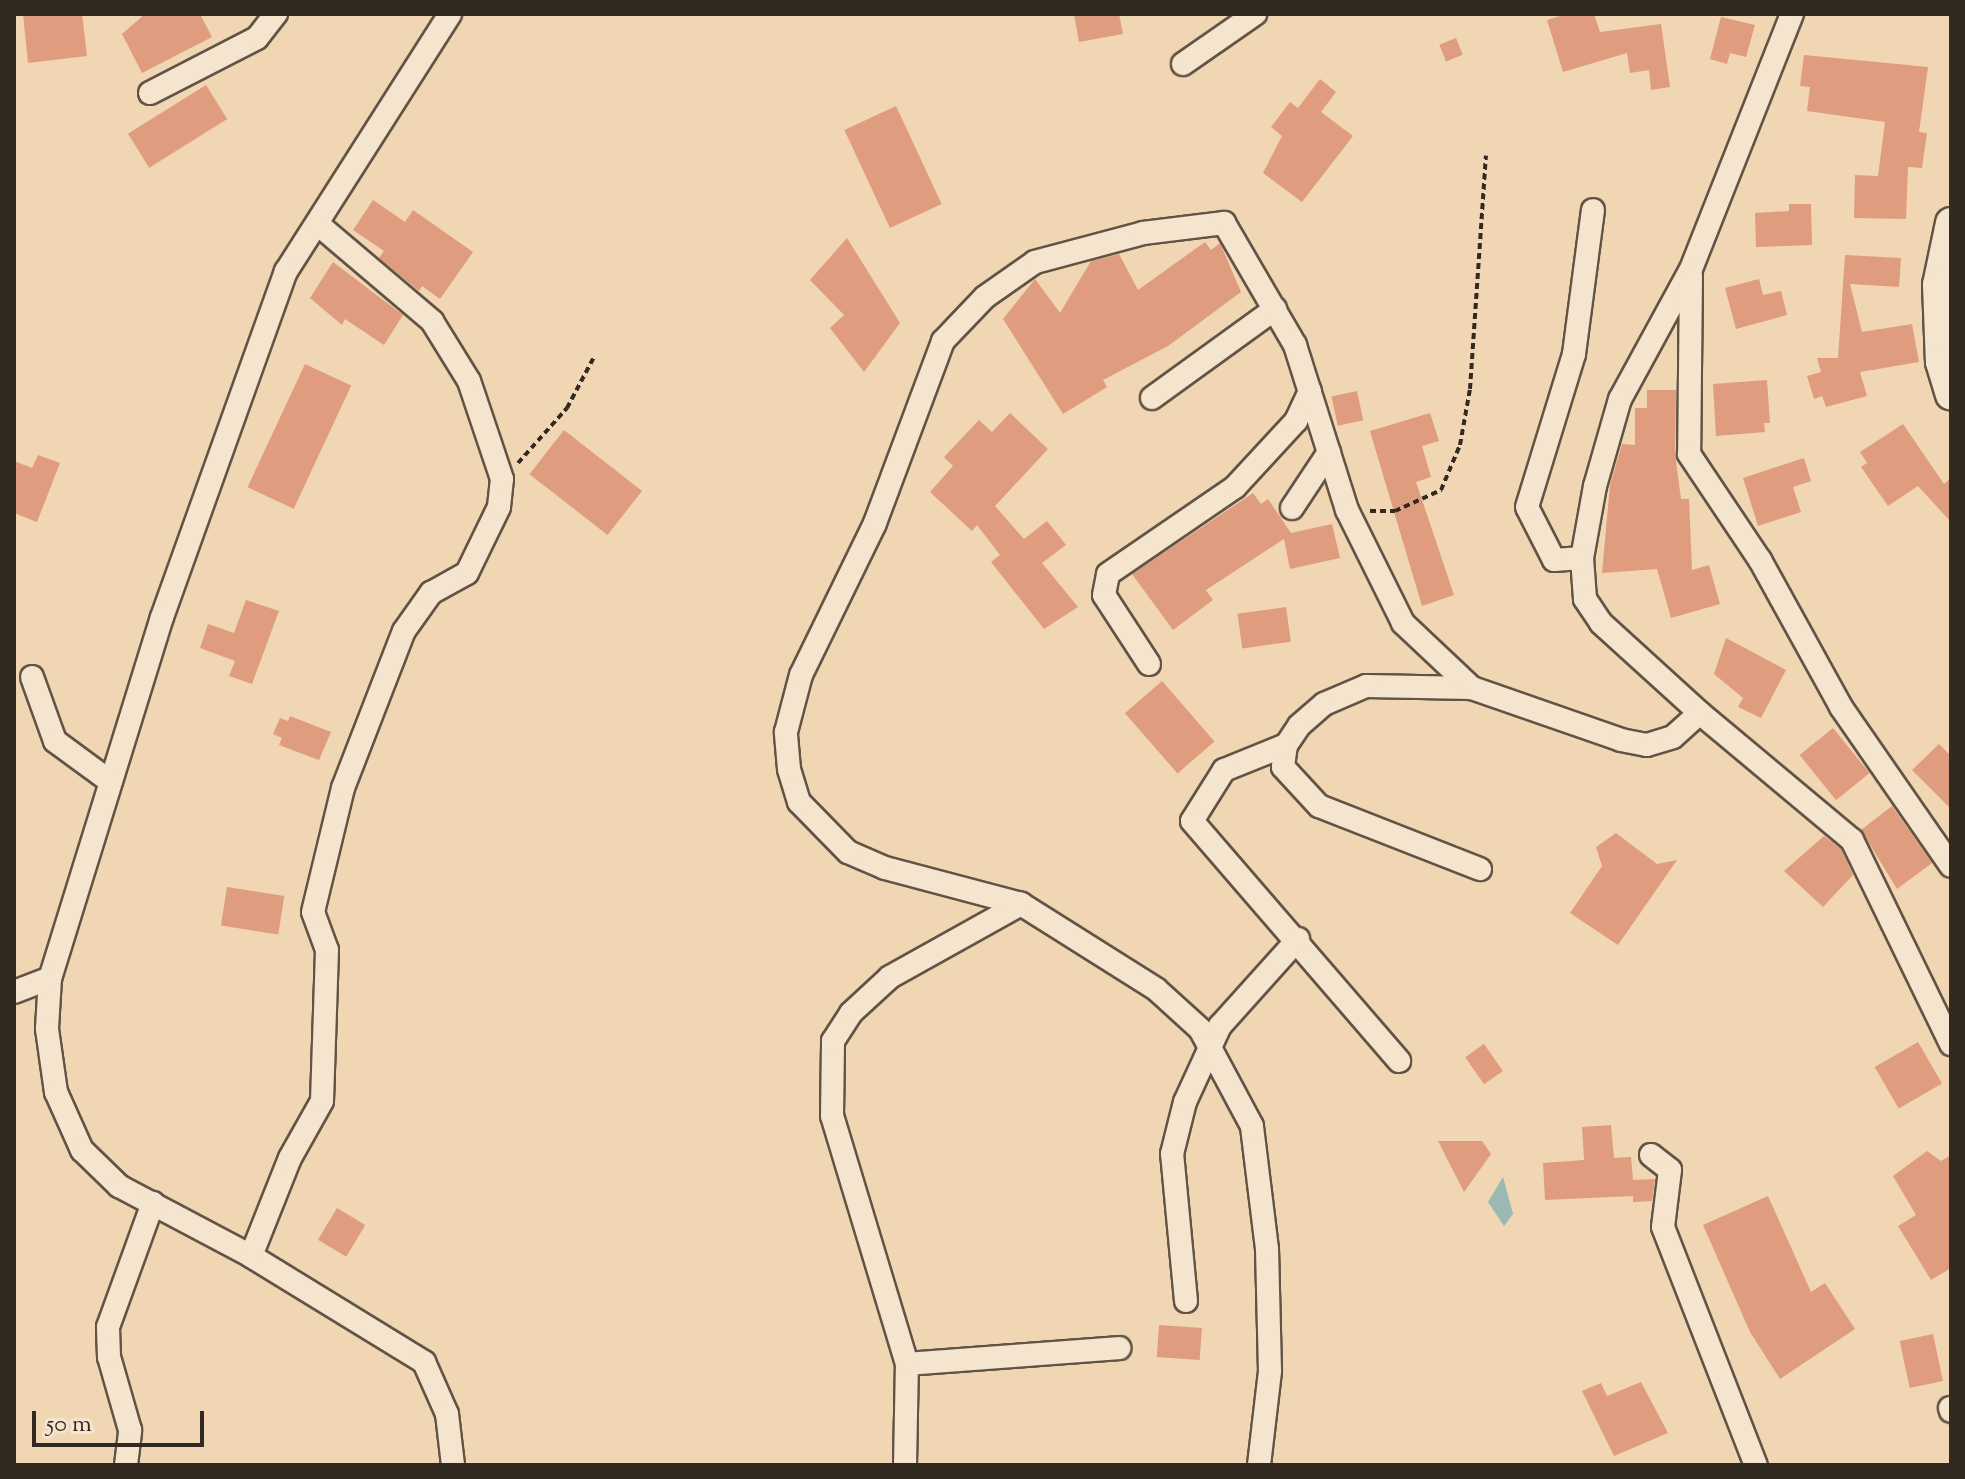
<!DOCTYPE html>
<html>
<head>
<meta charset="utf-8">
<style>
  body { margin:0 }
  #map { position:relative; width:1965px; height:1479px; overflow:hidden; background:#f0d6b3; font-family:"Sorts Mill Goudy",serif }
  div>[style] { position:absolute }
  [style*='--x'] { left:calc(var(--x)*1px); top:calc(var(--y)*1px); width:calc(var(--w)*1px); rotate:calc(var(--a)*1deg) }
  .water>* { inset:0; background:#9bb8b2 }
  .building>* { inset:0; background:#df9c7e; transform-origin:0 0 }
  .path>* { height:4px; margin-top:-2px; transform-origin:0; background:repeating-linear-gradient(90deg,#322920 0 6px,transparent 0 10px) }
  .roads { filter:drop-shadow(2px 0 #625445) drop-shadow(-2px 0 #625445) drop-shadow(0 2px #625445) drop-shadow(0 -2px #625445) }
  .street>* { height:22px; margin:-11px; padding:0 11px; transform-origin:11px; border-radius:11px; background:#f5e4ce }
  .secondary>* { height:30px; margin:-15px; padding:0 15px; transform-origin:15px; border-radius:15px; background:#f5e4ce }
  span { translate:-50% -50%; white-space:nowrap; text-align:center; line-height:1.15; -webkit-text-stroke:7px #f5e4ce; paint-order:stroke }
  .frame { position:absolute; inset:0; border:16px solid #322920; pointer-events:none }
  .scale { position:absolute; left:32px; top:1411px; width:172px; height:36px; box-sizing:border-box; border:4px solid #322920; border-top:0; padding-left:10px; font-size:24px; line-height:28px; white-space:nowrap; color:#322920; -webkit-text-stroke:6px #f5e4ce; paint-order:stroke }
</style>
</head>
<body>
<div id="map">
  <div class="water">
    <div style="clip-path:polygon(1503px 1177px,1513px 1214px,1504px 1226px,1488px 1202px)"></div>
  </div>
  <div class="building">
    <div style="clip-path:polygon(23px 14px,82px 14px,87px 56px,28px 63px)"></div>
    <div style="clip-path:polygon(145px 14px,200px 14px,212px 37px,142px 73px,122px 34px)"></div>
    <div style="clip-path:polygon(1074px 14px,1119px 14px,1123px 34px,1079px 42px)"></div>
    <div style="clip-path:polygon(1566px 14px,1594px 14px,1600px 32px,1661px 24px,1670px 87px,1651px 90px,1649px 70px,1630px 73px,1627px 53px,1563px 72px,1547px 20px)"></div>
    <div style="clip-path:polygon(1721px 17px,1755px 25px,1746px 57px,1730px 53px,1727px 64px,1710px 59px)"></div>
    <div style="left:1456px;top:38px;width:18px;height:18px;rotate:68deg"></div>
    <div style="clip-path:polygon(1804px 55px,1928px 67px,1919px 132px,1927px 133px,1922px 168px,1908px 167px,1906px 219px,1854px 218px,1855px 175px,1878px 176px,1885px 122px,1807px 111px,1810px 87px,1800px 86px)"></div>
    <div style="clip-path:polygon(1320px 79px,1336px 92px,1321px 112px,1353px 136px,1302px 202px,1263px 173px,1282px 136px,1271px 127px,1290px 102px,1298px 108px)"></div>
    <div style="left:206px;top:85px;width:40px;height:92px;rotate:58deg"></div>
    <div style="left:896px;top:106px;width:108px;height:57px;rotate:65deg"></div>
    <div style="clip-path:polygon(373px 200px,405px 222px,413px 210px,473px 252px,440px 299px,422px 286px,419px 291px,379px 258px,384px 251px,353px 230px)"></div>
    <div style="clip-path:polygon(1789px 204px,1811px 204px,1812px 245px,1756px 247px,1755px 213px,1789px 211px)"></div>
    <div style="clip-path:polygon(847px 238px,900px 323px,864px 372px,830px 328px,844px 315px,810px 280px)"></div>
    <div style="clip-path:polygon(1205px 242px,1211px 250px,1220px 243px,1241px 292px,1168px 346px,1103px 380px,1107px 387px,1063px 414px,1003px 319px,1035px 279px,1060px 313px,1091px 261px,1119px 254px,1138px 290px)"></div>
    <div style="clip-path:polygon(1845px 255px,1901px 258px,1899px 287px,1850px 284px,1862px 332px,1912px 324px,1919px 362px,1860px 372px,1867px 396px,1826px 407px,1822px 396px,1814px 399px,1807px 376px,1821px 372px,1817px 358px,1838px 358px)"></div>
    <div style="clip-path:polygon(333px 262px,403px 315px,384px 345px,345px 319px,342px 325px,310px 298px)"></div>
    <div style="clip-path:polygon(1759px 279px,1763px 295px,1781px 291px,1787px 315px,1736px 329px,1725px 288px)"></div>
    <div style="left:305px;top:364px;width:51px;height:136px;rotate:25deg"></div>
    <div style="clip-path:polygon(1767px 380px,1770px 423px,1764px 423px,1765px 432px,1716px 436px,1713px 384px)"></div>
    <div style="clip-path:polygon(1647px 390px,1676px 390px,1675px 454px,1681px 499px,1689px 499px,1692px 570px,1709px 565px,1720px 604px,1671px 618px,1657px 569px,1602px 573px,1610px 485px,1622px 444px,1635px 445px,1635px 408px,1647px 408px)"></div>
    <div style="left:1357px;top:391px;width:30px;height:26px;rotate:78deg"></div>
    <div style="clip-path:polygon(1010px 413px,1048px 449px,995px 506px,1024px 539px,1047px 521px,1066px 545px,1042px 563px,1078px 607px,1044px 629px,991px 562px,1000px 555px,977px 525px,972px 531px,930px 492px,953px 466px,944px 457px,979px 420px,992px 432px)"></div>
    <div style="clip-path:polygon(1430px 413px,1439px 441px,1422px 446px,1431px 477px,1416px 482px,1454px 595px,1422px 606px,1370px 431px)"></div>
    <div style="clip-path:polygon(1903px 424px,1944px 484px,1951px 478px,1951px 522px,1918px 486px,1888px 506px,1861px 467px,1867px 463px,1860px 452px)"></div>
    <div style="left:564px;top:430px;width:99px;height:56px;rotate:38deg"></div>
    <div style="clip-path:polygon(38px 455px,60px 463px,37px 522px,14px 513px,14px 461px,32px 468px)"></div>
    <div style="clip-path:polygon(1804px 458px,1811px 481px,1793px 487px,1801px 512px,1758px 526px,1743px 478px)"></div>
    <div style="clip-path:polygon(1253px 493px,1261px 504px,1268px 499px,1291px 533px,1332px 524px,1340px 558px,1290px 569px,1284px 539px,1206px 590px,1213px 600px,1173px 630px,1132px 574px)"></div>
    <div style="clip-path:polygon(246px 600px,279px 611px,252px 684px,229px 676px,235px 661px,200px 648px,208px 624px,234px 633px)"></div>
    <div style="left:1286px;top:607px;width:35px;height:49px;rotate:82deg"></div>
    <div style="clip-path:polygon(1726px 638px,1786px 670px,1761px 718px,1738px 707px,1743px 698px,1714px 674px)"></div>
    <div style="left:1162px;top:681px;width:80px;height:49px;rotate:49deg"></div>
    <div style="clip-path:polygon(290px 716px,331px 732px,319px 760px,279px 745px,282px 738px,273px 734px,280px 718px,288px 721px)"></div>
    <div style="left:1833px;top:728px;width:58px;height:43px;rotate:51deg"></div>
    <div style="clip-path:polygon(1939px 744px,1951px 756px,1951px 809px,1912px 770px)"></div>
    <div style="clip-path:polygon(1892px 806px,1932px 863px,1897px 889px,1861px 830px)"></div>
    <div style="clip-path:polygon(1616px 833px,1657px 864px,1677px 860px,1618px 945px,1570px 913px,1602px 866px,1596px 847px)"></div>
    <div style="clip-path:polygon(1824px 836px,1841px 849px,1853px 875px,1823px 907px,1784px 871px)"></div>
    <div style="left:227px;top:887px;width:58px;height:39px;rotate:9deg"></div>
    <div style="left:1918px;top:1042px;width:48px;height:50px;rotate:60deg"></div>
    <div style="left:1484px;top:1044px;width:33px;height:23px;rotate:55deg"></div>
    <div style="clip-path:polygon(1611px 1125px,1614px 1158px,1631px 1157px,1633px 1180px,1655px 1179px,1652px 1201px,1633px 1202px,1633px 1196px,1545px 1200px,1543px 1163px,1584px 1160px,1582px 1127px)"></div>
    <div style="clip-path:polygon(1438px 1141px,1482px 1141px,1491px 1154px,1464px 1192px)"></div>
    <div style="clip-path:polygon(1927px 1151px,1941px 1161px,1951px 1155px,1951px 1268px,1931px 1280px,1898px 1226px,1916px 1215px,1893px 1176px)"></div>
    <div style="clip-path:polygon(1768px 1196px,1811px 1292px,1825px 1283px,1855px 1329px,1780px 1379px,1750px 1332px,1703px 1225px)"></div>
    <div style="left:337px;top:1208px;width:33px;height:37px;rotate:31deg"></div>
    <div style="left:1159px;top:1325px;width:43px;height:32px;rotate:4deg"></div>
    <div style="left:1933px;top:1334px;width:48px;height:34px;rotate:78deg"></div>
    <div style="clip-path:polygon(1641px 1382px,1668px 1433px,1614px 1456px,1582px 1391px,1601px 1383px,1607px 1396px)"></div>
  </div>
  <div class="path">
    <div style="--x:518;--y:463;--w:74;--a:-48.3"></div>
    <div style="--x:567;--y:408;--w:58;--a:-62.1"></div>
    <div style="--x:1370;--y:511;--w:25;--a:0"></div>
    <div style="--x:1395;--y:511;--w:51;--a:-24.5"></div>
    <div style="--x:1441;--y:490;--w:49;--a:-67.1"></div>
    <div style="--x:1460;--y:445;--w:57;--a:-79.9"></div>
    <div style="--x:1470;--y:389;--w:234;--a:-86.1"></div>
  </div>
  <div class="roads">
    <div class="street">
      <div style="--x:450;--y:14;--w:305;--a:122.5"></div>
      <div style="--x:286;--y:271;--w:368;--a:109.7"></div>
      <div style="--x:162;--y:617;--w:378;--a:107.2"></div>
      <div style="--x:50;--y:978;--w:51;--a:93.4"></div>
      <div style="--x:47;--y:1029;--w:64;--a:81.9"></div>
      <div style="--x:56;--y:1092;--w:64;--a:65.9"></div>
      <div style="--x:82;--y:1150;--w:52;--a:44.2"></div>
      <div style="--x:119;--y:1186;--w:149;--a:27.9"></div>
      <div style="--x:251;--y:1256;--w:203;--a:31.5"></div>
      <div style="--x:424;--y:1362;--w:57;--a:66.1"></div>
      <div style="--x:447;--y:1414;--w:51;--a:83.3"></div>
      <div style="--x:1792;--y:14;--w:274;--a:111.6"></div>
      <div style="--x:1691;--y:269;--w:148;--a:118.6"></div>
      <div style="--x:1620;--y:399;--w:91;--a:106"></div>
      <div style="--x:1595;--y:486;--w:73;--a:100.2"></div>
      <div style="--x:1582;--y:558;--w:41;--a:85.8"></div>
      <div style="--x:1585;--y:599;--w:29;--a:56"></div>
      <div style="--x:1601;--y:623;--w:134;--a:42.3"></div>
      <div style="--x:1700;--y:713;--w:198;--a:39.9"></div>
      <div style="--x:1852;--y:840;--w:227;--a:64.1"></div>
      <div style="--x:1183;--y:64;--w:88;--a:-34.8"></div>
      <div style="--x:150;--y:93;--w:120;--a:-27.2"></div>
      <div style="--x:257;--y:38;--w:31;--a:-52"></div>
      <div style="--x:1691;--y:276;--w:178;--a:90.6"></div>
      <div style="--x:1689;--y:454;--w:128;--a:56.2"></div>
      <div style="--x:1760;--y:560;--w:168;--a:61.1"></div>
      <div style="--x:1841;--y:707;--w:193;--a:55.3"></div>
      <div style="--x:1152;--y:398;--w:152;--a:-35.9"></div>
      <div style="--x:1292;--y:508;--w:67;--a:-56.5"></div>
      <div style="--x:1582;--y:558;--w:28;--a:176"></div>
      <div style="--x:1554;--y:560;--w:59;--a:-117"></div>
      <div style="--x:1527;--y:507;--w:160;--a:-72.9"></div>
      <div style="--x:1574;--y:354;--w:145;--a:-82.5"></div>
      <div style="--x:1149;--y:664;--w:82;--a:-123.1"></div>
      <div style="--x:1104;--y:595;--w:21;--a:-79"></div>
      <div style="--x:1108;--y:574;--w:154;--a:-34.4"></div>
      <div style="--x:1235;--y:487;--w:90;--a:-47.3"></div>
      <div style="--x:1296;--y:421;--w:33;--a:-65"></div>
      <div style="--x:32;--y:677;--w:68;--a:70.2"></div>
      <div style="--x:55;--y:741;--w:69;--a:36.2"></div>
      <div style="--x:1472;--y:688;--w:106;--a:-178.9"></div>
      <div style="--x:1366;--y:686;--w:46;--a:156.8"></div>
      <div style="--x:1324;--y:704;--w:33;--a:139"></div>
      <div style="--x:1299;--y:726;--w:23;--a:124"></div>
      <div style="--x:1286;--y:745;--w:22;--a:98"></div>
      <div style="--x:1283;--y:767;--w:53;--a:47.3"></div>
      <div style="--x:1319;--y:806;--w:173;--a:21.4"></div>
      <div style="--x:1286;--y:745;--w:67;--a:158"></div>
      <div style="--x:1224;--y:770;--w:60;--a:122.1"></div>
      <div style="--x:1192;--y:821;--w:317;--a:49.2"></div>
      <div style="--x:14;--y:992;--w:39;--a:-21"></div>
      <div style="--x:1651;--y:1155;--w:24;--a:38"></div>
      <div style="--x:1670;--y:1170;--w:57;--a:97"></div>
      <div style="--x:1663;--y:1227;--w:256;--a:68.7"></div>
      <div style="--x:251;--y:1256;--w:105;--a:-68.3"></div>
      <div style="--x:290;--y:1158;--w:65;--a:-60.7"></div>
      <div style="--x:322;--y:1101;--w:151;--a:-88.1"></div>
      <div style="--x:327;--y:950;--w:40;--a:-110.2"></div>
      <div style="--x:313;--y:912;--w:128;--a:-76.4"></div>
      <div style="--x:343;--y:788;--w:168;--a:-68.8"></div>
      <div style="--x:404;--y:631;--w:47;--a:-54.6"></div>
      <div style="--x:431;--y:593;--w:41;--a:-29.1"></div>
      <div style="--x:467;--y:573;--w:73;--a:-64.1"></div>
      <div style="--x:499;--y:507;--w:28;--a:-84"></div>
      <div style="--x:502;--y:479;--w:103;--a:-108.6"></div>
      <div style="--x:469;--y:381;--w:70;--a:-121.7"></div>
      <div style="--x:432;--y:321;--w:148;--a:-139.7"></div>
      <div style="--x:1186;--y:1301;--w:148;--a:-95.4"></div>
      <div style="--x:1172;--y:1154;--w:54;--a:-76"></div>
      <div style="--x:1185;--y:1102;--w:84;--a:-65.3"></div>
      <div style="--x:1220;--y:1026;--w:117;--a:-48.1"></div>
      <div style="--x:907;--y:1364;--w:213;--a:-4.3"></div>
      <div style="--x:1950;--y:1408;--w:3;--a:72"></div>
      <div style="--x:126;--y:1465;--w:35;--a:-83"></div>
      <div style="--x:130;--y:1430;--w:76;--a:-106"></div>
      <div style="--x:109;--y:1357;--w:30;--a:-92"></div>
      <div style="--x:108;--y:1327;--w:132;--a:-70.1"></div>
      <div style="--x:905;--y:1465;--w:101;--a:-88.9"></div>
      <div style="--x:907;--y:1364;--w:259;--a:-106.8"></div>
      <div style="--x:832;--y:1116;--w:75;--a:-89.2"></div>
      <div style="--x:833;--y:1041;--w:33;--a:-57"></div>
      <div style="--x:851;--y:1013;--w:53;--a:-42.7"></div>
      <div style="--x:890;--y:977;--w:150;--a:-29.1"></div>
      <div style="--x:1259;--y:1465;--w:95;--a:-83.3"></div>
      <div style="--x:1270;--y:1371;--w:122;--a:-91.4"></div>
      <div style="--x:1267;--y:1249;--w:124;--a:-97"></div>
      <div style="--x:1252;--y:1126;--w:110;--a:-118.2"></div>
      <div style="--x:1200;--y:1029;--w:59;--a:-137.7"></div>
      <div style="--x:1156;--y:989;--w:160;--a:-147.8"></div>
      <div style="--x:1021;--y:904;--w:141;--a:-165.2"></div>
      <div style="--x:885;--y:868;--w:40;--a:-156.6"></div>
      <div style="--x:848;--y:852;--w:70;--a:-134.4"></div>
      <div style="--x:799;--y:802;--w:34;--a:-107"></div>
      <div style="--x:789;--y:769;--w:37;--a:-95"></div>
      <div style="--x:786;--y:732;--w:59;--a:-75.3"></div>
      <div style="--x:801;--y:675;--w:169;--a:-64"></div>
      <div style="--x:875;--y:523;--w:194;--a:-69.5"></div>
      <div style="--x:943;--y:341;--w:61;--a:-46.3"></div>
      <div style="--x:985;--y:297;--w:61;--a:-35"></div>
      <div style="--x:1035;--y:262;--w:112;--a:-15"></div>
      <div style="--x:1143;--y:233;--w:82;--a:-7"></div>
      <div style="--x:1224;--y:223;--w:141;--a:59.8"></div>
      <div style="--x:1295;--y:345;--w:173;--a:72.5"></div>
      <div style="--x:1347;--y:510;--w:126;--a:63.6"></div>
      <div style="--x:1403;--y:623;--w:95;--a:43.3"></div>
      <div style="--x:1472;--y:688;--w:158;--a:19.2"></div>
      <div style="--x:1621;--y:740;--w:26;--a:11"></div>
      <div style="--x:1647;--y:745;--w:27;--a:-17"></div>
      <div style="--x:1673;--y:737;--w:36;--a:-42"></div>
    </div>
    <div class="secondary">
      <div style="--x:1951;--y:223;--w:63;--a:101.8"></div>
      <div style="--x:1938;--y:285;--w:77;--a:87.8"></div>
      <div style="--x:1941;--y:362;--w:34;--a:73"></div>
    </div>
  </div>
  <div class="frame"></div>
  <div class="scale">50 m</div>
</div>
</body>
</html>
